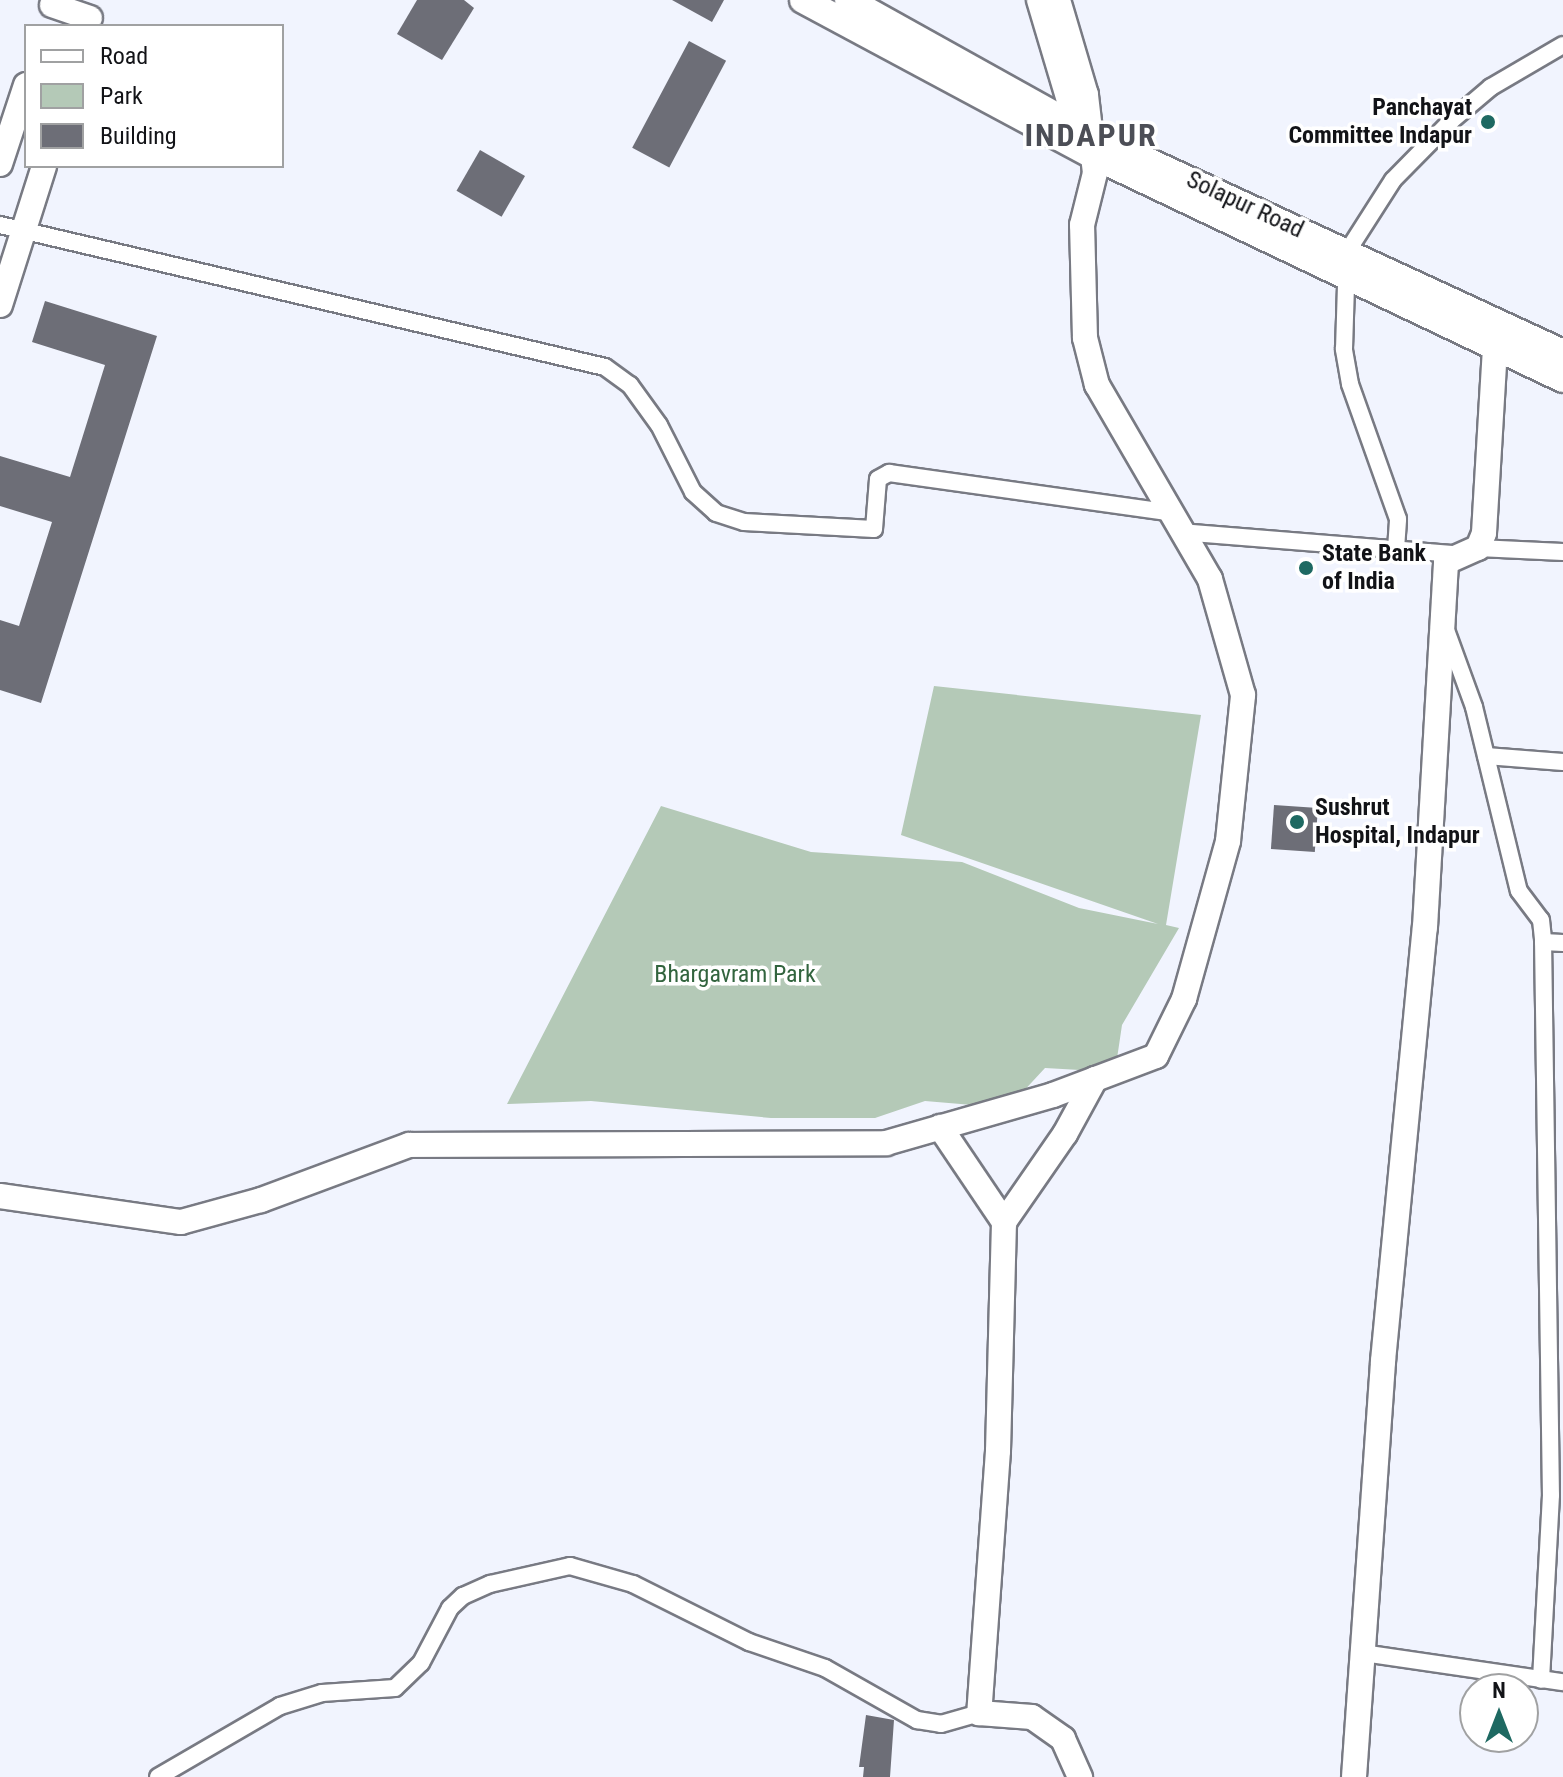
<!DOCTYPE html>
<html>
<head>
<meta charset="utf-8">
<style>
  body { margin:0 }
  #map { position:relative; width:1563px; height:1777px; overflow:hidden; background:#f1f4fe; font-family:"Roboto Condensed",sans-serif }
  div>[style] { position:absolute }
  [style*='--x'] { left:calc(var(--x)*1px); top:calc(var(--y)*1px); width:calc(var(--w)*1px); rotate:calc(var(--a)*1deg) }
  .green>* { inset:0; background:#b4c9b7 }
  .building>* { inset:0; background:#6d6e77; transform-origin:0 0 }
  .roads { filter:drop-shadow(2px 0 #787a83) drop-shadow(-2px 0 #787a83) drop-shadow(0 2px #787a83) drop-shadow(0 -2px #787a83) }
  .street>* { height:16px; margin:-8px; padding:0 8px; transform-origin:8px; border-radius:8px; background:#fff }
  .secondary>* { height:24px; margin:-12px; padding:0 12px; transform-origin:12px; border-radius:12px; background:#fff }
  .primary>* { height:26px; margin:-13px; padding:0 13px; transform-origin:13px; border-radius:13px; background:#fff }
  .dots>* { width:22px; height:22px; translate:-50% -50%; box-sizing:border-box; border:4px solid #fff; border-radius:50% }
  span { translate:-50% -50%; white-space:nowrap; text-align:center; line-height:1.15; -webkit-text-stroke:7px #fff; paint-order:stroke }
  .poi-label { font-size:24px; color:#121317; font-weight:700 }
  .right { translate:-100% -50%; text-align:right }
  .left { translate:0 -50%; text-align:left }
  .street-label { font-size:24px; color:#121317 }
  .park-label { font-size:24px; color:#32643e }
  .district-label { font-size:32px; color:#4c4e56; font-weight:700; letter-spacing:2px }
  .legend { position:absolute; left:24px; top:24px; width:260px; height:144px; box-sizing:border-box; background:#fff; border:2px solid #a0a1a2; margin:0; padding:10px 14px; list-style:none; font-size:24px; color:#121317 }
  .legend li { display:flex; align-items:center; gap:16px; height:40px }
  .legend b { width:40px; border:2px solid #a0a1a2 }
  .north { position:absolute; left:1459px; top:1673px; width:80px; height:80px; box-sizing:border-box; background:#fff; border:2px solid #a0a1a2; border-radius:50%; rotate:0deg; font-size:22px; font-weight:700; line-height:32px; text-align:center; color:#121317 }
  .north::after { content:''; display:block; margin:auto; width:28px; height:36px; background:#1e6962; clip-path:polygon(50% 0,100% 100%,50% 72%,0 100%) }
</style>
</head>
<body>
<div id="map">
  <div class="green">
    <div style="clip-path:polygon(934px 686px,1201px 715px,1166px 925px,1179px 928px,1122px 1025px,1115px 1072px,1045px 1068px,1008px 1108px,925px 1101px,875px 1118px,771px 1118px,591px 1101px,507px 1104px,661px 806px,811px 852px,962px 862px,1079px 908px,1158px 924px,901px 835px)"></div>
  </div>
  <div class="building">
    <div style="clip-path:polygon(417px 0,464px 0,474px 8px,442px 60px,397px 34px)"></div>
    <div style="clip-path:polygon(672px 0,724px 0,712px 22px)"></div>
    <div style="left:689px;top:41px;width:42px;height:121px;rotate:28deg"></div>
    <div style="left:480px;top:150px;width:52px;height:47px;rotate:30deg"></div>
    <div style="clip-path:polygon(45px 301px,157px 336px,41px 703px,0 690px,0 620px,19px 626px,52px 522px,0 506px,0 456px,70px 477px,105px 365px,32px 342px)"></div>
    <div style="left:1274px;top:805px;width:44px;height:44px;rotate:4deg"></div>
    <div style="clip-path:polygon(866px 1715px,894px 1720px,890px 1777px,863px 1777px,864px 1767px,859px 1767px)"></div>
  </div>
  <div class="roads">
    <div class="street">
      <div style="--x:0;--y:225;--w:621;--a:13.21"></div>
      <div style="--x:605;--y:367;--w:31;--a:36"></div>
      <div style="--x:630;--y:385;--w:49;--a:54.1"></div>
      <div style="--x:659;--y:425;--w:75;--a:63.1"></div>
      <div style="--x:693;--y:492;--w:31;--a:42"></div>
      <div style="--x:716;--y:513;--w:29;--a:18"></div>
      <div style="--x:744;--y:522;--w:130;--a:3.1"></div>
      <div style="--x:874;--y:529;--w:50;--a:-85.4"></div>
      <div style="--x:878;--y:479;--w:13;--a:-29"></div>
      <div style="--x:889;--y:473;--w:281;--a:8"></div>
      <div style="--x:1180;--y:532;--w:276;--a:4.6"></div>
      <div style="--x:1478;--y:548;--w:85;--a:2.7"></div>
      <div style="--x:1396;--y:549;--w:30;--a:-86"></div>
      <div style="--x:1398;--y:519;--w:143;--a:-109.6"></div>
      <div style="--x:1350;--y:384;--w:36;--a:-100"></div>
      <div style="--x:1344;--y:349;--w:97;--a:-88.2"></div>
      <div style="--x:1347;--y:252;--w:85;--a:-57.4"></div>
      <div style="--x:1393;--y:180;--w:83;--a:-45.5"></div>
      <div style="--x:1451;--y:121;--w:52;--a:-40.4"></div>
      <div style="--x:1491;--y:87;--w:83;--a:-30.3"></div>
      <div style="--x:1446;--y:630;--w:82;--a:70"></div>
      <div style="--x:1474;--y:707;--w:189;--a:76.3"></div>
      <div style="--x:1519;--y:891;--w:36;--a:53"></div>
      <div style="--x:1541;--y:920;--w:19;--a:84"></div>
      <div style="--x:1543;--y:939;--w:556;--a:89.18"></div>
      <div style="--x:1551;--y:1495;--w:185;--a:93.1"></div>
      <div style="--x:1486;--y:756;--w:77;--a:4.5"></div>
      <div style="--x:1543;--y:942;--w:20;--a:3"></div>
      <div style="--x:1363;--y:1653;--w:202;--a:8.3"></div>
      <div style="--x:158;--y:1777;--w:141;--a:-30.2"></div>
      <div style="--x:280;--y:1706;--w:44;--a:-17.2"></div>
      <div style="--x:322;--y:1693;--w:73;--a:-3.9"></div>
      <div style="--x:395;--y:1688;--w:36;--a:-44"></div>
      <div style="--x:421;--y:1663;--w:62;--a:-62.2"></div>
      <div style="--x:450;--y:1608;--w:18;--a:-43"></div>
      <div style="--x:463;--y:1596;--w:30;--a:-24"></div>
      <div style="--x:490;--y:1584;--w:82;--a:-12.7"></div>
      <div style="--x:570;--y:1566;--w:66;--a:15.9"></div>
      <div style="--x:633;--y:1584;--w:130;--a:26.6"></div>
      <div style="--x:749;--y:1642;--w:80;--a:18.9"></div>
      <div style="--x:825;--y:1668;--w:106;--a:29.5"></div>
      <div style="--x:917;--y:1720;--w:24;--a:9"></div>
      <div style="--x:941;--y:1724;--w:40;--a:-16"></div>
    </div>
    <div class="secondary">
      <div style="--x:1039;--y:0;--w:137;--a:73.4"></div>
      <div style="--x:52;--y:5;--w:40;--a:18.9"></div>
      <div style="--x:0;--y:164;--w:83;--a:-71.8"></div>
      <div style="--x:0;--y:305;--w:146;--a:-72.4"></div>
      <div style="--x:940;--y:1127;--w:115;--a:56"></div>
      <div style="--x:1004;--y:1222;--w:229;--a:91.5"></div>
      <div style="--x:998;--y:1451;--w:263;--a:94.1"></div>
      <div style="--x:979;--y:1713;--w:53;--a:4.3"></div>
      <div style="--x:1032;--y:1717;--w:38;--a:35"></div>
      <div style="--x:1063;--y:1739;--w:42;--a:65.9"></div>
      <div style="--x:0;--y:1196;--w:183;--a:8.2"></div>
      <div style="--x:181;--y:1222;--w:83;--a:-15.4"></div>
      <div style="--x:261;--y:1200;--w:158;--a:-20.4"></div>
      <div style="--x:409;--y:1145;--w:477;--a:-0.2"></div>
      <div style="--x:886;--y:1143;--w:174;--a:-16"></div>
      <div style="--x:1053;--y:1095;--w:110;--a:-20.7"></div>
      <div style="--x:1156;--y:1056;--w:64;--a:-63.8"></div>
      <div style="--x:1184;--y:999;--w:164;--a:-74.4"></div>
      <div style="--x:1228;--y:841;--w:147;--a:-84.1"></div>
      <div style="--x:1243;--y:695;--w:121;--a:-105.9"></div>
      <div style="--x:1210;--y:579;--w:225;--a:-120.2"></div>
      <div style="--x:1097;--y:385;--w:49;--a:-104.3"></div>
      <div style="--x:1085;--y:338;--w:113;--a:-91.5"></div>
      <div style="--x:1082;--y:225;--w:54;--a:-76"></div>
      <div style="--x:1095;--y:173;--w:79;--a:-96.6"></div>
      <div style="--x:1086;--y:95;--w:99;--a:-106.4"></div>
      <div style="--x:1004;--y:1222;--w:107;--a:-55.3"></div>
      <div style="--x:1065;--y:1134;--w:63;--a:-61.4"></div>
      <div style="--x:1354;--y:1777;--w:417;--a:-86"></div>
      <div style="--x:1383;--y:1361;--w:436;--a:-84.5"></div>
      <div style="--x:1425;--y:927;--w:366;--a:-86.7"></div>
      <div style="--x:1446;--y:562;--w:35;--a:-24"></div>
      <div style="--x:1478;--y:548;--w:16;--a:-68"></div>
      <div style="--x:1484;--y:533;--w:187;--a:-86.6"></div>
    </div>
    <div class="primary">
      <div style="--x:803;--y:0;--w:330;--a:28.2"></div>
      <div style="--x:1094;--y:156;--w:519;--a:25.43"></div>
      <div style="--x:848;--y:0;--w:278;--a:29.1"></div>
      <div style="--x:1091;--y:135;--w:520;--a:24.79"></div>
    </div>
  </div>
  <div class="dots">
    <div style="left:1488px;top:122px;background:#1e6962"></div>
    <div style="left:1306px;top:568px;background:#1e6962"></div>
    <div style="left:1297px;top:822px;background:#1e6962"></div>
  </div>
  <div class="poi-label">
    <span class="right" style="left:1472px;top:122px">Panchayat<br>Committee Indapur</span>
    <span class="left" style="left:1322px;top:568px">State Bank<br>of India</span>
    <span class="left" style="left:1315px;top:822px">Sushrut<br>Hospital, Indapur</span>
  </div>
  <div class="street-label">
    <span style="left:1245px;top:205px;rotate:25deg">Solapur Road</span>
  </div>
  <div class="park-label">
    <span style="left:735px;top:975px">Bhargavram Park</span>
  </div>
  <div class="district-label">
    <span style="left:1091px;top:135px">INDAPUR</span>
  </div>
  <ul class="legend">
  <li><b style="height:10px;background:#fff"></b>Road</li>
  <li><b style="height:22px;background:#b4c9b7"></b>Park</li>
  <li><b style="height:22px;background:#6d6e77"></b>Building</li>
  </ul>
  <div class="north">N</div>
</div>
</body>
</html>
